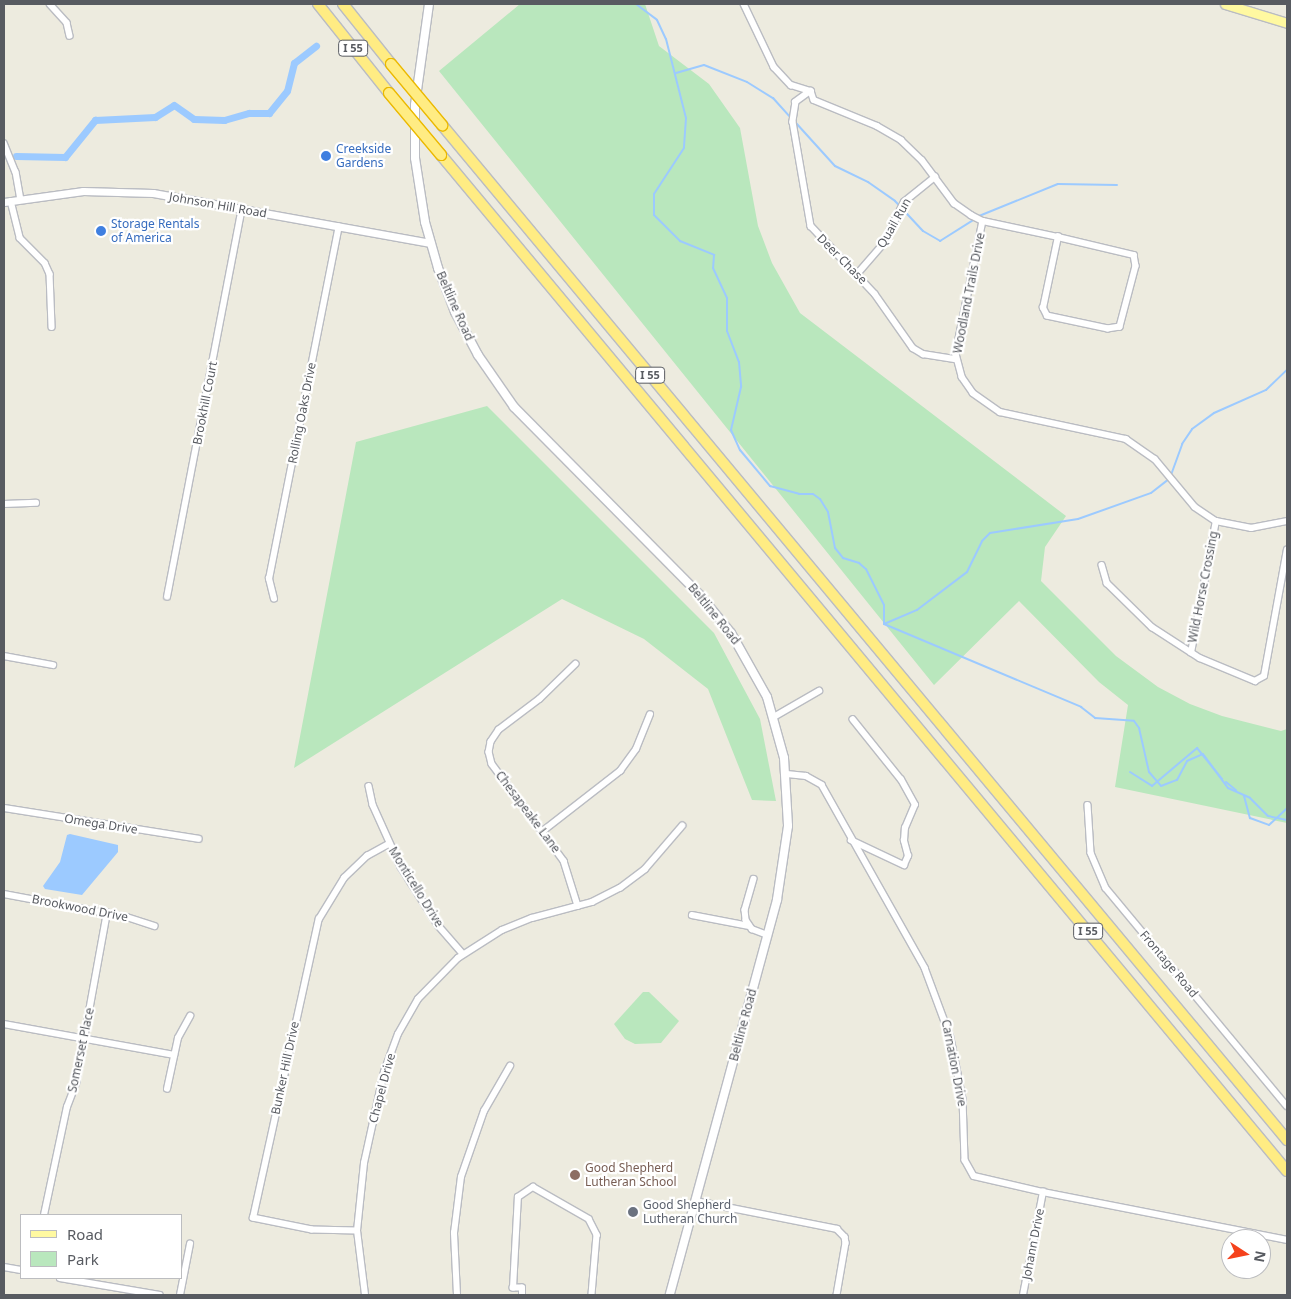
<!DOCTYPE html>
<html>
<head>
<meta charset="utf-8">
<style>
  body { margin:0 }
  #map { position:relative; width:1291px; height:1299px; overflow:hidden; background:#edebdf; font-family:"Noto Sans",sans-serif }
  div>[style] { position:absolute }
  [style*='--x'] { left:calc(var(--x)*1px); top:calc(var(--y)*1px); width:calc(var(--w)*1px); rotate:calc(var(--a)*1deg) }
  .green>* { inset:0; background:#b9e7bd }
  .water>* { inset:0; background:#9ccaff }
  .stream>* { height:2px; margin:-1px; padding:0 1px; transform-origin:1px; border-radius:1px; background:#9ccaff }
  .canal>* { height:7px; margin:-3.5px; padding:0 3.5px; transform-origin:3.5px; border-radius:3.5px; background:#9ccaff }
  .roads { filter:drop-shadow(1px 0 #babcc2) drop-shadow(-1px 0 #babcc2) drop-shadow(0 1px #babcc2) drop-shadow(0 -1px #babcc2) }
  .minor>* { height:5.5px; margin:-2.75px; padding:0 2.75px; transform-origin:2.75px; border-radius:2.75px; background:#fff }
  .tertiary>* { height:7px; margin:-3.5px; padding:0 3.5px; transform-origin:3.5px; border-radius:3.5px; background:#fff }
  .secondary>* { height:8px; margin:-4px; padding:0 4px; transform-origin:4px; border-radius:4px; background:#fff }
  .primary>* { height:9px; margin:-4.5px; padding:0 4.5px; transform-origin:4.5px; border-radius:4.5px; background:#fff9a1 }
  .motorway>* { height:10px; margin:-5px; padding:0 5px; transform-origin:5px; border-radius:5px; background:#ffec83 }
  .bridges { filter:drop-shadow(1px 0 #ebb900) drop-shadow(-1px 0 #ebb900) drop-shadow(0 1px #ebb900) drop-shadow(0 -1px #ebb900) }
  .motorway-bridge>* { height:10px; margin:-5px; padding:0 5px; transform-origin:5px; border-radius:5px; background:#ffec83 }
  .dots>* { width:14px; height:14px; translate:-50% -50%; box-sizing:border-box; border:2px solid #fff; border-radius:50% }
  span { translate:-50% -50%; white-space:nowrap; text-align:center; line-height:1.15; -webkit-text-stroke:4.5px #fff; paint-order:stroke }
  .shield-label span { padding:1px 4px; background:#fff; border:1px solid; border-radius:4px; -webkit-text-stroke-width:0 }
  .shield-label { font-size:11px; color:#585b61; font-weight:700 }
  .shop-label { font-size:12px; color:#366cbe }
  .left { translate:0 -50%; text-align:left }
  .street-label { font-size:12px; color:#585b61 }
  .education-label { font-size:12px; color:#785e54 }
  .worship-label { font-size:12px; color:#5b616d }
  .frame { position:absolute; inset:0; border:5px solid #585b61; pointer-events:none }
  .legend { position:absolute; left:20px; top:1214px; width:162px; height:65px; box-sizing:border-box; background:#fff; border:1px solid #bcbdc0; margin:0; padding:6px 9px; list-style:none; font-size:15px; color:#585b61 }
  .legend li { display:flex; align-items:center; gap:10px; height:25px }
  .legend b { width:25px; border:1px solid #bcbdc0 }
  .north { position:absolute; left:1221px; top:1229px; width:50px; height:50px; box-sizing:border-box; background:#fff; border:1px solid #bcbdc0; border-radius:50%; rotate:101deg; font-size:14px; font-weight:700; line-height:20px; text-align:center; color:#585b61 }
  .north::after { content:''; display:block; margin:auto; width:18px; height:22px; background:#f5421c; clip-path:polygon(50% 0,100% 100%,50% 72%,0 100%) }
</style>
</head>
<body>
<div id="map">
  <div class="green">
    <div style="clip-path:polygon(520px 4px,645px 4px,659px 46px,709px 84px,740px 128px,758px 226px,772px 263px,800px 313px,1066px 516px,1045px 547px,1041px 581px,1116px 656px,1158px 687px,1190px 704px,1222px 716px,1281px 731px,1287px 729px,1287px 823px,1115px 787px,1128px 705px,1099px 682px,1019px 601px,934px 685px,439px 71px)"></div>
    <div style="clip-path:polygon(487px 406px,714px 633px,760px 719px,776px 801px,752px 800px,708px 689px,644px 639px,562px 599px,294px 768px,356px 442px)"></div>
    <div style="clip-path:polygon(643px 992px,649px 992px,679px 1021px,661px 1043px,635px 1044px,625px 1039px,614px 1024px)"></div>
  </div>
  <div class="water">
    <div style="clip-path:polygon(70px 834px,118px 845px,118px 852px,82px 895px,45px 889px,43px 886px,60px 862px,67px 835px)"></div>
  </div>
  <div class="stream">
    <div style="--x:636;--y:4;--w:26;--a:37"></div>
    <div style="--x:657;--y:20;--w:21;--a:65"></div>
    <div style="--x:666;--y:39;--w:81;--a:75.8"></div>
    <div style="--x:686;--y:118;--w:30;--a:94"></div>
    <div style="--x:684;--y:148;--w:55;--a:123.1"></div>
    <div style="--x:654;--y:194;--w:21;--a:90"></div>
    <div style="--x:654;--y:215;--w:37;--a:45"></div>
    <div style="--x:680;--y:241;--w:37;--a:22"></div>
    <div style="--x:714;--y:255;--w:13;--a:94"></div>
    <div style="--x:713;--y:268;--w:33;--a:65"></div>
    <div style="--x:727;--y:298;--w:33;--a:90"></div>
    <div style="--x:727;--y:331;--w:33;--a:69"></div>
    <div style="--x:739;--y:362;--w:25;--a:85"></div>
    <div style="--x:741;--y:387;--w:44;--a:103.1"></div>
    <div style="--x:731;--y:430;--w:22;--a:66"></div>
    <div style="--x:740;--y:450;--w:47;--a:50.2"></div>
    <div style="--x:770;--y:486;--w:30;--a:15"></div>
    <div style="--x:799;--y:494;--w:14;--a:0"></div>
    <div style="--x:813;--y:494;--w:9;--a:36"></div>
    <div style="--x:820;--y:499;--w:15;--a:58"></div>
    <div style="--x:828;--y:512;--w:37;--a:79"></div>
    <div style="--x:835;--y:548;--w:13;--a:51"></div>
    <div style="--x:843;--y:558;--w:17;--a:17"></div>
    <div style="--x:859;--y:563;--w:9;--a:41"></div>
    <div style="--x:866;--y:569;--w:40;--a:63.4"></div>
    <div style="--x:884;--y:605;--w:19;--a:90"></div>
    <div style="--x:676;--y:73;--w:29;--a:-16"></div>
    <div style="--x:704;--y:65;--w:46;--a:21.6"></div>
    <div style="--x:747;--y:82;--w:31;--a:32"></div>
    <div style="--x:773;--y:98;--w:27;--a:48"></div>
    <div style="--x:796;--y:123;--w:58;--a:47.8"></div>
    <div style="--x:835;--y:166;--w:37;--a:26"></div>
    <div style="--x:868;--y:182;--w:33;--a:35"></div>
    <div style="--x:895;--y:201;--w:41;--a:47"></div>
    <div style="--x:923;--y:231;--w:20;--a:30"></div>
    <div style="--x:940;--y:241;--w:41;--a:-32.2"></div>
    <div style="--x:979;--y:216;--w:85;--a:-22.1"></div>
    <div style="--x:1058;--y:184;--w:59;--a:1"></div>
    <div style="--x:1171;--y:475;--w:33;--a:-70"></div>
    <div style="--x:1182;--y:444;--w:18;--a:-56"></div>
    <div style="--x:1192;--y:429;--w:27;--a:-36"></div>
    <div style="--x:1214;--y:413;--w:57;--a:-23.9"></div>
    <div style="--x:1266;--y:390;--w:29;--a:-44"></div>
    <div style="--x:884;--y:624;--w:214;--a:22.8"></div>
    <div style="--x:1081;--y:707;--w:18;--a:38"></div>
    <div style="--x:1095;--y:718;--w:39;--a:4"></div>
    <div style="--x:1134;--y:721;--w:9;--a:54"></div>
    <div style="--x:1139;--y:728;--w:45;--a:77.2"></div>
    <div style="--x:1149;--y:772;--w:18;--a:49"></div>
    <div style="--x:1161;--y:786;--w:17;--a:-21"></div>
    <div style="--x:1177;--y:780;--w:21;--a:-62"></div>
    <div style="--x:1187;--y:761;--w:17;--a:-24"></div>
    <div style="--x:1203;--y:754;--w:42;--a:53.7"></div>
    <div style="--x:1228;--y:788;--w:24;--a:24"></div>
    <div style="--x:1250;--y:798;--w:25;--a:45"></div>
    <div style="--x:1268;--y:816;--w:19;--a:12"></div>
    <div style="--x:884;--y:624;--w:36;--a:-23"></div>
    <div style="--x:917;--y:610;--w:63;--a:-37.2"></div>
    <div style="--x:967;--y:572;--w:34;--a:-64"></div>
    <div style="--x:982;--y:541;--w:11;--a:-45"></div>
    <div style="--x:990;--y:533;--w:89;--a:-9"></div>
    <div style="--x:1078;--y:519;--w:77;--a:-19.6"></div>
    <div style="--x:1151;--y:493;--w:23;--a:-38"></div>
    <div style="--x:1130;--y:772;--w:26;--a:32"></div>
    <div style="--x:1152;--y:786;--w:59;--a:-40.2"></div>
    <div style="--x:1197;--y:748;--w:40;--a:51"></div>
    <div style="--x:1226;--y:782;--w:13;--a:39"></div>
    <div style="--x:1244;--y:796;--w:23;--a:75"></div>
    <div style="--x:1250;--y:818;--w:20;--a:20"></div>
    <div style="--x:1269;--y:825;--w:25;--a:-43"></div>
  </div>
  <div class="canal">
    <div style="--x:16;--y:156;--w:49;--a:1.2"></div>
    <div style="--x:65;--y:157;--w:48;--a:-51"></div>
    <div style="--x:95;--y:120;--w:60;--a:-2.9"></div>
    <div style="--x:155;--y:117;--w:22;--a:-32"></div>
    <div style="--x:174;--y:105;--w:24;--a:35"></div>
    <div style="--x:194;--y:119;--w:30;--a:2"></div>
    <div style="--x:224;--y:120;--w:26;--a:-16"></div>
    <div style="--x:249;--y:113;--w:20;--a:0"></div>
    <div style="--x:269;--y:113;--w:28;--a:-51"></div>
    <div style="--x:287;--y:91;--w:29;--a:-76"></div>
    <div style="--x:294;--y:63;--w:28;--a:-38"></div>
  </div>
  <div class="roads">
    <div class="minor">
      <div style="--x:50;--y:4;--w:25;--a:48"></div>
      <div style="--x:67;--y:23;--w:13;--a:77"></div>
      <div style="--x:744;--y:4;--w:70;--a:64.5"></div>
      <div style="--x:774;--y:67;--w:25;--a:47"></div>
      <div style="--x:791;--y:85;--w:21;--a:17"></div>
      <div style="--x:811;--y:91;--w:19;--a:144"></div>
      <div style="--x:796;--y:102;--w:20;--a:99"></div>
      <div style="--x:793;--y:122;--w:106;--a:80.2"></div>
      <div style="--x:811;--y:226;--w:93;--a:46.7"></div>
      <div style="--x:875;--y:294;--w:66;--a:54.9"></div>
      <div style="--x:913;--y:348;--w:12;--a:31"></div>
      <div style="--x:923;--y:354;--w:33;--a:9"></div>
      <div style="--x:811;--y:91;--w:9;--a:72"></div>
      <div style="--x:814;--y:100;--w:68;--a:22.4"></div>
      <div style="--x:877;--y:126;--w:28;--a:30"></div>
      <div style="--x:901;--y:140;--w:29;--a:44"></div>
      <div style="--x:922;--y:160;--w:54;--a:53.3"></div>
      <div style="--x:954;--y:203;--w:21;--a:35"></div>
      <div style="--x:971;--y:215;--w:13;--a:27"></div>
      <div style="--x:983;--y:221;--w:77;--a:12"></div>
      <div style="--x:4;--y:143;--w:31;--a:68"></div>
      <div style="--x:16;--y:172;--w:27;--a:80"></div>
      <div style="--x:11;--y:201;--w:38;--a:76"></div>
      <div style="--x:20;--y:238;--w:35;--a:45"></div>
      <div style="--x:45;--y:263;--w:12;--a:66"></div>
      <div style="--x:50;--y:274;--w:53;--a:87.8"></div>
      <div style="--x:983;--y:221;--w:136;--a:101.5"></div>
      <div style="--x:956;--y:354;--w:24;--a:75"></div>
      <div style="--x:962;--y:377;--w:19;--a:55"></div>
      <div style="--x:973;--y:393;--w:33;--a:35"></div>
      <div style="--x:1000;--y:412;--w:129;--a:12.1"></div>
      <div style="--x:1126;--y:439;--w:35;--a:35"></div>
      <div style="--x:1155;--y:459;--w:62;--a:50.2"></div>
      <div style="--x:1195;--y:507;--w:25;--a:34"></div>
      <div style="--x:1216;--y:521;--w:36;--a:11"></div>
      <div style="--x:1251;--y:528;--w:37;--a:-11"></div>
      <div style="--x:1058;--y:237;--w:78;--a:13.3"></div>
      <div style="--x:1134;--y:255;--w:11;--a:80"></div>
      <div style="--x:1136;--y:266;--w:63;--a:104.7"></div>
      <div style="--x:1120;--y:327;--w:12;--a:171"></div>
      <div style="--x:1108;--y:329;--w:62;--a:-168"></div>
      <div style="--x:1047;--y:316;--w:9;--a:-117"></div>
      <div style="--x:1043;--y:308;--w:73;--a:-78.1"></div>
      <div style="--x:858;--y:273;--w:38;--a:-49"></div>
      <div style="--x:883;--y:244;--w:47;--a:-63.4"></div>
      <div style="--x:904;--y:202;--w:40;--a:-39"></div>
      <div style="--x:4;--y:504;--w:32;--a:-2"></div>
      <div style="--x:1102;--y:565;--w:19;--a:74"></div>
      <div style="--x:1107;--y:583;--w:63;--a:44.4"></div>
      <div style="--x:1152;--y:627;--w:57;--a:32.9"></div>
      <div style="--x:1200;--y:658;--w:60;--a:22.7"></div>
      <div style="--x:1255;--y:681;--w:10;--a:-29"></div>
      <div style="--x:1264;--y:676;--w:128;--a:-79.7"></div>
      <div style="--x:167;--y:597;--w:395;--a:-79.1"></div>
      <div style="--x:274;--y:599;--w:21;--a:-104"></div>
      <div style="--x:269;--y:579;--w:359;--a:-78.8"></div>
      <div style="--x:1191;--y:653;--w:134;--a:-79.3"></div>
      <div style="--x:4;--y:656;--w:50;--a:10.4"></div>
      <div style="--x:576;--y:664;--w:50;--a:135.8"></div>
      <div style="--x:540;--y:699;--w:51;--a:142.9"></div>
      <div style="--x:499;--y:730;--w:14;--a:124"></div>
      <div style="--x:491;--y:742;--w:10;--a:101"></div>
      <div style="--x:489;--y:752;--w:12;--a:76"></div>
      <div style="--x:492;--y:764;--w:121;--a:53.4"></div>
      <div style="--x:564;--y:861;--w:47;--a:72.7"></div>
      <div style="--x:774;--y:717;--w:52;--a:-30"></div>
      <div style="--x:787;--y:774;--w:19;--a:6"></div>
      <div style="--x:806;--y:776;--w:18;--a:29"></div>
      <div style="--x:822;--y:785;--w:210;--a:60.6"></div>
      <div style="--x:925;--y:968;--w:75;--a:69.6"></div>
      <div style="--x:951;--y:1038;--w:62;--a:78.9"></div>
      <div style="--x:963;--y:1099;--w:61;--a:88.1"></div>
      <div style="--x:965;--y:1160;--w:18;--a:61"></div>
      <div style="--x:974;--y:1176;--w:71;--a:13.1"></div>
      <div style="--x:1043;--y:1192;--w:249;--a:11.1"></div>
      <div style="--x:369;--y:786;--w:19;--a:78"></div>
      <div style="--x:373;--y:805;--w:68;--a:65.7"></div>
      <div style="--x:401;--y:867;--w:69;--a:57.5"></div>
      <div style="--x:438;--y:925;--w:38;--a:49"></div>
      <div style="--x:1088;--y:805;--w:48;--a:86.4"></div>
      <div style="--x:1091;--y:853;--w:38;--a:67"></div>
      <div style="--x:1106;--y:888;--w:283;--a:50.3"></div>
      <div style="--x:4;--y:808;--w:197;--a:9"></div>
      <div style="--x:543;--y:831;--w:98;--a:-37.9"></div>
      <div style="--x:620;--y:771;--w:27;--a:-54"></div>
      <div style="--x:636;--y:749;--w:37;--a:-68"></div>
      <div style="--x:851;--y:840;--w:59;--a:25.3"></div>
      <div style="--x:904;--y:865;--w:10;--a:-66"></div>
      <div style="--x:908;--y:856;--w:16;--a:-105"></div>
      <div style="--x:904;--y:841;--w:13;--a:-86"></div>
      <div style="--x:905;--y:828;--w:25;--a:-67"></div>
      <div style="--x:915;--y:805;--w:29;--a:-119"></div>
      <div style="--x:901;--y:780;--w:77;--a:-128.7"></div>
      <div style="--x:754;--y:879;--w:32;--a:106"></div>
      <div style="--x:745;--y:910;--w:10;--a:84"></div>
      <div style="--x:746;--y:920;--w:11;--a:56"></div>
      <div style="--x:752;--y:929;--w:17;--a:21"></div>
      <div style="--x:4;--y:894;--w:125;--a:10.6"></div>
      <div style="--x:127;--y:917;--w:29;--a:18"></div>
      <div style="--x:692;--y:915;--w:58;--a:10.9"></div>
      <div style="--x:4;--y:1024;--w:173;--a:10.3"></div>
      <div style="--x:167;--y:1089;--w:52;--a:-77.8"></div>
      <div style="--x:178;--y:1038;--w:25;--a:-61"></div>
      <div style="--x:696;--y:1201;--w:144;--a:11.2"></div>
      <div style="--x:837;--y:1229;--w:11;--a:45"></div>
      <div style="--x:845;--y:1237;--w:6;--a:81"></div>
      <div style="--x:846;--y:1243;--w:53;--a:99.8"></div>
      <div style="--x:44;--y:1215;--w:110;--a:-78"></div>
      <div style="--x:67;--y:1107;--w:26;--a:-69"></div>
      <div style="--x:76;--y:1083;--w:173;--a:-79.7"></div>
      <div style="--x:357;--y:1231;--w:45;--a:-178.7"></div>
      <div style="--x:312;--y:1230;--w:60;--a:-168.5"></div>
      <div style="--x:253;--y:1218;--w:306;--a:-77.6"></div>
      <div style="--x:319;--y:919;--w:48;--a:-58.6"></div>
      <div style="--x:344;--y:878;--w:32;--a:-44"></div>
      <div style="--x:367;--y:856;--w:25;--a:-29"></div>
      <div style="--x:4;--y:1267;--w:17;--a:10"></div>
      <div style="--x:60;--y:1278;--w:101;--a:9.6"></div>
      <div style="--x:180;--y:1295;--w:52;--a:-78.9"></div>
      <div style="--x:365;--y:1295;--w:64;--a:-97.1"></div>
      <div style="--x:357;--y:1231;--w:68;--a:-84.1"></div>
      <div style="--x:364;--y:1163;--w:93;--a:-77.6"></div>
      <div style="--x:384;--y:1072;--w:40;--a:-69.8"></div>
      <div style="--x:398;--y:1034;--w:40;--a:-60.3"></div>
      <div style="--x:418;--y:999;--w:57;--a:-45.7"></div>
      <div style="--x:458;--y:958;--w:52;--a:-32.5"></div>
      <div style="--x:502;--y:930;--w:32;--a:-22"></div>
      <div style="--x:532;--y:918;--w:62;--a:-14.9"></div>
      <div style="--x:592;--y:902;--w:31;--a:-27"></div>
      <div style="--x:620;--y:888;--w:31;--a:-37"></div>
      <div style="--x:645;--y:869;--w:57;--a:-49.3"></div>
      <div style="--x:457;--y:1295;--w:62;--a:-92.8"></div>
      <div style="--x:454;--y:1233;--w:56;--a:-82.9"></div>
      <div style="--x:461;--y:1177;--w:70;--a:-70.8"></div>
      <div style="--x:484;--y:1111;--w:52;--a:-60"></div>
      <div style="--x:522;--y:1295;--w:7;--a:-90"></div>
      <div style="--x:522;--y:1288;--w:9;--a:180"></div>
      <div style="--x:513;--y:1288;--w:91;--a:-86.9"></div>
      <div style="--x:518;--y:1197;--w:18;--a:-34"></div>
      <div style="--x:533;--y:1187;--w:64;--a:29.7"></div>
      <div style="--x:589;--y:1219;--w:18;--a:63"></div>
      <div style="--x:597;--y:1235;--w:60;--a:94.8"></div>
      <div style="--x:1023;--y:1295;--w:105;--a:-79"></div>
    </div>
    <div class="tertiary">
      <div style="--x:4;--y:202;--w:80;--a:-7.9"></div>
      <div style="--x:83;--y:191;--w:70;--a:1.6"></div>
      <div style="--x:153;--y:193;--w:282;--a:10.2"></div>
    </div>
    <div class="secondary">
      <div style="--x:429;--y:4;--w:102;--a:97.9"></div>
      <div style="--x:415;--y:105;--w:53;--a:90"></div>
      <div style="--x:415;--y:158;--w:65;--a:81.1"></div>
      <div style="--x:425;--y:222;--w:48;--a:74.2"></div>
      <div style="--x:438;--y:268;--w:47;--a:68.9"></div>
      <div style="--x:455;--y:312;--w:49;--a:61.9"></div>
      <div style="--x:478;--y:355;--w:63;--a:55.3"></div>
      <div style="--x:514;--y:407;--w:264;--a:45.3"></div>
      <div style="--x:700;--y:595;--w:49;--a:50.8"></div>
      <div style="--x:731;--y:633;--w:73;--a:60.6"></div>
      <div style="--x:767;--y:697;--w:63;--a:74.4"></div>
      <div style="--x:784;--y:758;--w:68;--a:86.6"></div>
      <div style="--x:788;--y:826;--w:75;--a:98.5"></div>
      <div style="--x:777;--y:900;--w:409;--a:105.2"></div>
    </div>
    <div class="primary">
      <div style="--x:1225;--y:4;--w:65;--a:17"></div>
    </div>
    <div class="motorway">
      <div style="--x:318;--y:4;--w:114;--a:51.4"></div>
      <div style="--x:343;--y:4;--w:77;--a:51.3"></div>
      <div style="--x:442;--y:125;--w:1321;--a:50.22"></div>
      <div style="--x:441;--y:155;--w:1322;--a:50.22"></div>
    </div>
  </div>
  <div class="bridges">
    <div class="motorway-bridge">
      <div style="--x:391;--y:64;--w:80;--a:50.1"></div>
      <div style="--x:389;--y:93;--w:81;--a:50"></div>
    </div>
  </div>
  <div class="dots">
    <div style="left:326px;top:156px;background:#3f7fe0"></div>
    <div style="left:101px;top:231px;background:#3f7fe0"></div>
    <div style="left:575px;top:1175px;background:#8d6e63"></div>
    <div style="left:633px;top:1212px;background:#6b7280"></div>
  </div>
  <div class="shield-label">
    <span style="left:353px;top:48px">I 55</span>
    <span style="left:650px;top:375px">I 55</span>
    <span style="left:1088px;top:931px">I 55</span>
  </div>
  <div class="shop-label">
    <span class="left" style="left:336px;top:156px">Creekside<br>Gardens</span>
    <span class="left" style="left:111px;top:231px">Storage Rentals<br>of America</span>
  </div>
  <div class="street-label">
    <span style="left:218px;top:205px;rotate:10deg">Johnson Hill Road</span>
    <span style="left:894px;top:223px;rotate:-60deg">Quail Run</span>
    <span style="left:842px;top:259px;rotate:45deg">Deer Chase</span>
    <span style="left:969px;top:293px;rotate:-79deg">Woodland Trails Drive</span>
    <span style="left:455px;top:306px;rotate:66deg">Beltline Road</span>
    <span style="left:205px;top:403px;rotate:-79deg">Brookhill Court</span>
    <span style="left:302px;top:413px;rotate:-79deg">Rolling Oaks Drive</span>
    <span style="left:1203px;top:587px;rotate:-79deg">Wild Horse Crossing</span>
    <span style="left:714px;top:614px;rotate:51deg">Beltline Road</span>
    <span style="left:528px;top:812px;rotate:53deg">Chesapeake Lane</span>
    <span style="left:101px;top:824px;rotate:9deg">Omega Drive</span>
    <span style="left:416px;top:887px;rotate:58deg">Monticello Drive</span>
    <span style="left:80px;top:908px;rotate:11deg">Brookwood Drive</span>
    <span style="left:1169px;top:964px;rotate:50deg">Frontage Road</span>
    <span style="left:743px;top:1025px;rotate:-75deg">Beltline Road</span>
    <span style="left:81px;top:1050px;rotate:-78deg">Somerset Place</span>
    <span style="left:954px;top:1063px;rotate:79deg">Carnation Drive</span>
    <span style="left:285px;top:1068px;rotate:-78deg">Bunker Hill Drive</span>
    <span style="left:382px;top:1088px;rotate:-75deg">Chapel Drive</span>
    <span style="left:1033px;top:1244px;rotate:-79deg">Johann Drive</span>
  </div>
  <div class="education-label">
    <span class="left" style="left:585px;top:1175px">Good Shepherd<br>Lutheran School</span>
  </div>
  <div class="worship-label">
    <span class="left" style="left:643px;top:1212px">Good Shepherd<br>Lutheran Church</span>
  </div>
  <div class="frame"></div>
  <ul class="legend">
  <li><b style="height:6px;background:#fff9a1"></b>Road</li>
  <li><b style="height:14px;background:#b9e7bd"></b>Park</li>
  </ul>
  <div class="north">N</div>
</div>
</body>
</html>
